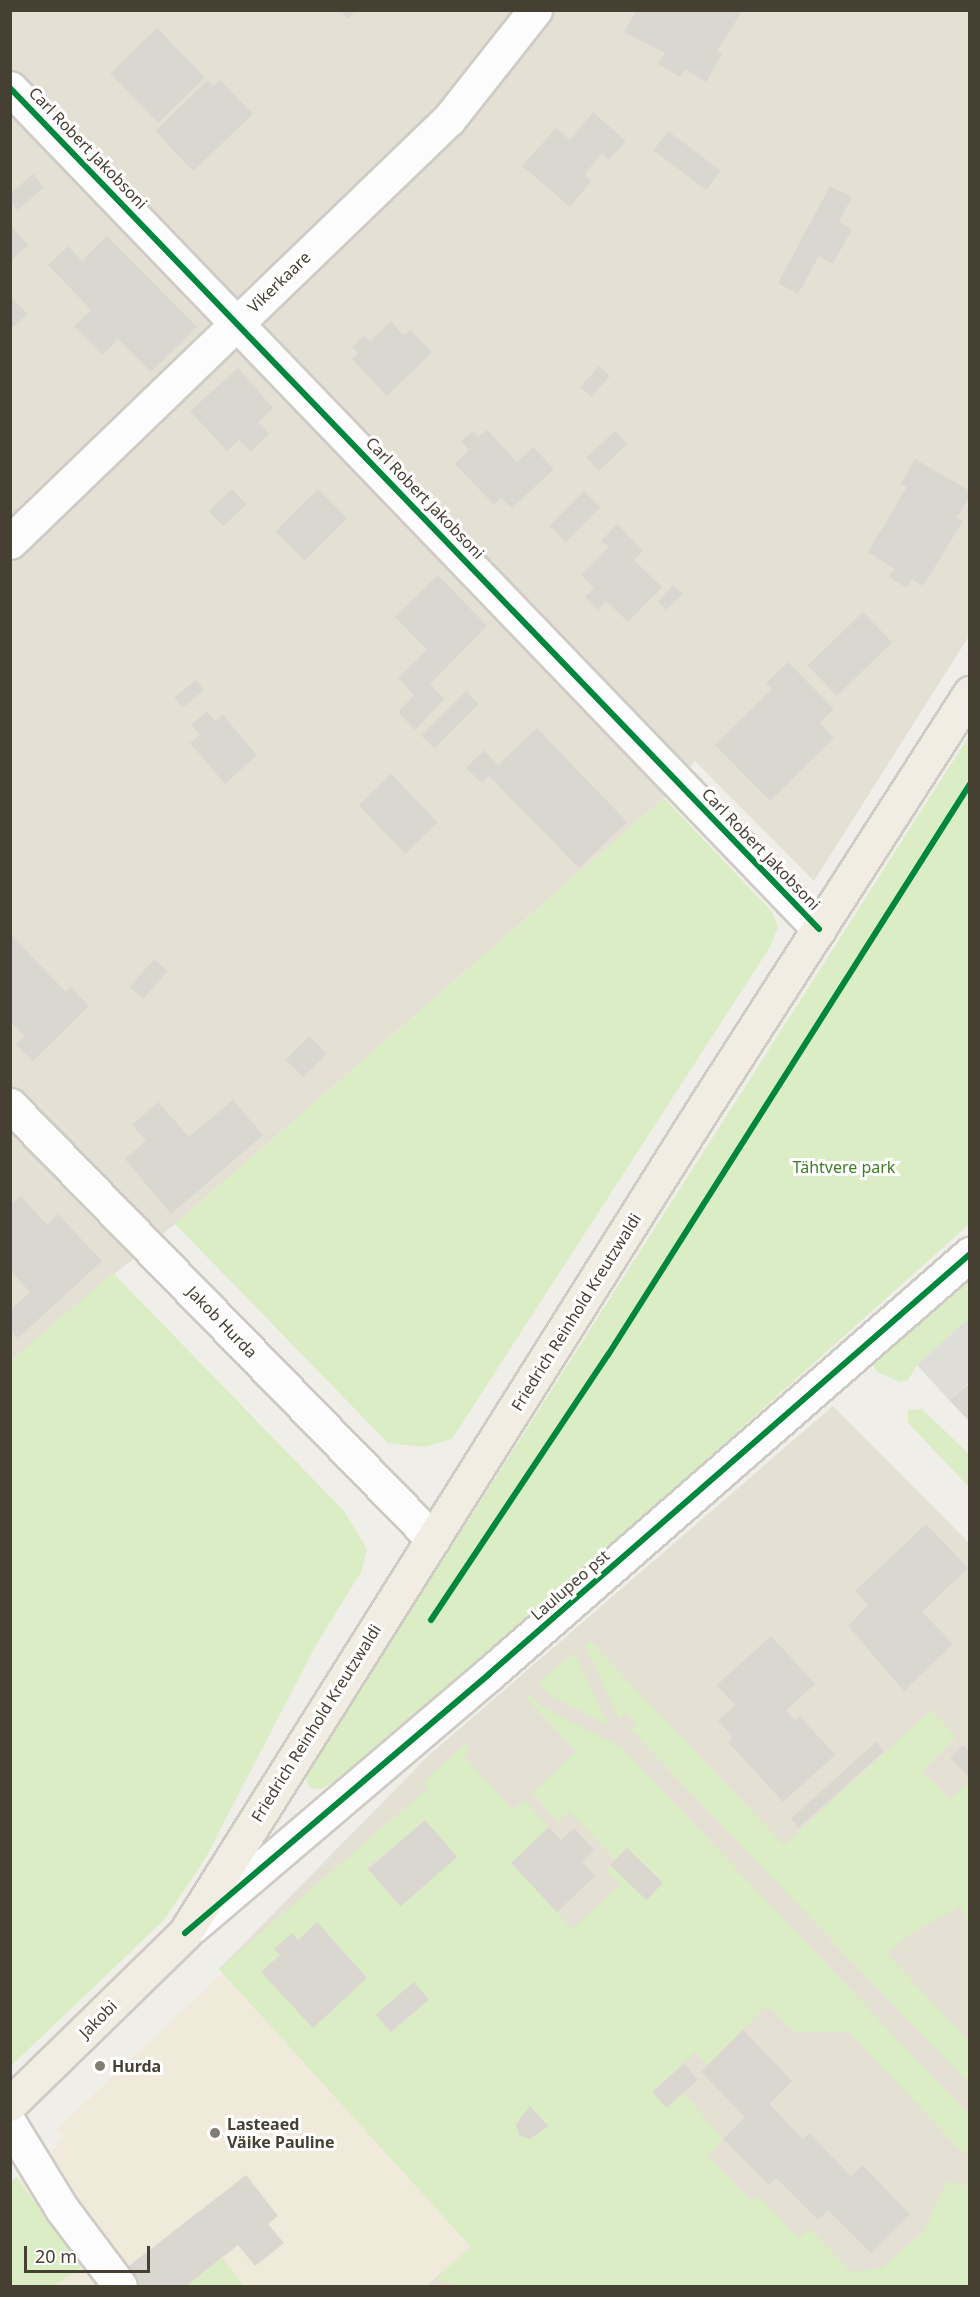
<!DOCTYPE html>
<html>
<head>
<meta charset="utf-8">
<style>
  body { margin:0 }
  #map { position:relative; width:980px; height:2297px; overflow:hidden; background:#f0eee8; font-family:"Noto Sans",sans-serif }
  div>[style] { position:absolute }
  [style*='--x'] { left:calc(var(--x)*1px); top:calc(var(--y)*1px); width:calc(var(--w)*1px); rotate:calc(var(--a)*1deg) }
  .residential>* { inset:0; background:#e5e0d4 }
  .education>* { inset:0; background:#efead9 }
  .green>* { inset:0; background:#dbedc5 }
  .parking>* { inset:0; background:#dfddd8 }
  .building>* { inset:0; background:#d9d7d0; transform-origin:0 0 }
  .roads { filter:drop-shadow(2px 0 #cecbc5) drop-shadow(-2px 0 #cecbc5) drop-shadow(0 2px #cecbc5) drop-shadow(0 -2px #cecbc5) }
  .minor>* { height:33px; margin:-16.5px; padding:0 16.5px; transform-origin:16.5px; border-radius:16.5px; background:#fdfcfc }
  .major>* { height:33px; margin:-16.5px; padding:0 16.5px; transform-origin:16.5px; border-radius:16.5px; background:#f1ede2 }
  .cycleway>* { height:6px; margin:-3px; padding:0 3px; transform-origin:3px; border-radius:3px; background:#00873e }
  .dots>* { width:16px; height:16px; translate:-50% -50%; box-sizing:border-box; border:3px solid #fff; border-radius:50% }
  span { translate:-50% -50%; white-space:nowrap; text-align:center; line-height:1.15; -webkit-text-stroke:6px #fff; paint-order:stroke }
  .street-label { font-size:16px; color:#464033 }
  .park-label { font-size:16px; color:#3e7e21 }
  .poi-label { font-size:16px; color:#464033; font-weight:700 }
  .left { translate:0 -50%; text-align:left }
  .frame { position:absolute; inset:0; border:12px solid #464033; pointer-events:none }
  .scale { position:absolute; left:24px; top:2246px; width:126px; height:27px; box-sizing:border-box; border:3px solid #464033; border-top:0; padding-left:8px; font-size:18px; line-height:21px; white-space:nowrap; color:#464033; -webkit-text-stroke:4px #fff; paint-order:stroke }
</style>
</head>
<body>
<div id="map">
  <div class="residential">
    <div style="clip-path:polygon(11px 11px,969px 11px,969px 636px,814px 881px,695px 761px,664px 798px,175px 1224px,11px 1360px)"></div>
    <div style="clip-path:polygon(833px 1406px,969px 1543px,969px 2286px,426px 2286px,471px 2247px,219px 1969px,428px 1756px)"></div>
  </div>
  <div class="education">
    <div style="clip-path:polygon(223px 1973px,472px 2247px,426px 2286px,11px 2286px,10px 2184px,16px 2177px,21px 2181px,48px 2155px,64px 2138px,57px 2129px)"></div>
  </div>
  <div class="green">
    <div style="clip-path:polygon(969px 736px,969px 1224px,427px 1710px,336px 1781px,321px 1789px,310px 1788px,306px 1780px,309px 1770px)"></div>
    <div style="clip-path:polygon(664px 798px,772px 912px,778px 927px,770px 947px,452px 1439px,424px 1447px,388px 1443px,175px 1224px)"></div>
    <div style="clip-path:polygon(969px 1271px,969px 1318px,917px 1365px,908px 1380px,900px 1382px,877px 1372px,870px 1359px)"></div>
    <div style="clip-path:polygon(113px 1273px,344px 1511px,367px 1549px,361px 1572px,316px 1645px,205px 1859px,164px 1920px,11px 2066px,11px 1360px)"></div>
    <div style="clip-path:polygon(922px 1409px,969px 1454px,969px 1487px,908px 1423px,908px 1410px)"></div>
    <div style="clip-path:polygon(590px 1641px,784px 1845px,931px 1710px,956px 1737px,922px 1771px,950px 1799px,969px 1781px,969px 1924px,960px 1906px,909px 1935px,887px 1954px,969px 2041px,969px 2084px,630px 1729px,636px 1723px,626px 1713px,619px 1719px,585px 1645px)"></div>
    <div style="clip-path:polygon(573px 1653px,581px 1667px,608px 1725px,550px 1695px,538px 1683px)"></div>
    <div style="clip-path:polygon(evenodd,530px 1694px,541px 1706px,622px 1748px,969px 2115px,969px 2155px,961px 2151px,849px 2032px,794px 2032px,767px 2005px,707px 2065px,695px 2052px,653px 2092px,667px 2108px,684px 2094px,723px 2139px,708px 2156px,751px 2201px,759px 2196px,798px 2238px,810px 2229px,852px 2273px,882px 2268px,925px 2230px,947px 2181px,969px 2186px,969px 2286px,461px 2286px,434px 2279px,471px 2247px,219px 1969px,421px 1794px,428px 1787px,423px 1782px,465px 1744px,470px 1750px,464px 1756px,512px 1809px,524px 1800px,549px 1827px,511px 1863px,572px 1929px,620px 1885px,606px 1870px,610px 1865px,647px 1900px,663px 1883px,627px 1848px,615px 1860px,569px 1811px,558px 1822px,532px 1793px,576px 1751px,527px 1699px,530px 1694px,425px 1820px,457px 1857px,399px 1906px,367px 1868px,425px 1820px,530px 1694px,317px 1922px,367px 1978px,313px 2028px,261px 1972px,280px 1955px,292px 1933px,298px 1940px,317px 1922px,530px 1694px,414px 1982px,429px 2000px,392px 2032px,376px 2015px,414px 1982px,530px 1694px,530px 2107px,548px 2126px,530px 2139px,519px 2135px,517px 2124px,530px 2107px)"></div>
    <div style="clip-path:polygon(16px 2177px,82px 2266px,55px 2286px,11px 2286px,11px 2183px)"></div>
    <div style="clip-path:polygon(222px 2258px,244px 2286px,186px 2286px)"></div>
  </div>
  <div class="parking">
    <div style="clip-path:polygon(969px 1318px,969px 1383px,949px 1400px,917px 1365px)"></div>
  </div>
  <div class="building">
    <div style="clip-path:polygon(340px 10px,356px 10px,348px 19px)"></div>
    <div style="clip-path:polygon(637px 10px,646px 11px,743px 10px,717px 51px,722px 54px,706px 82px,685px 69px,680px 77px,658px 64px,665px 53px,624px 32px)"></div>
    <div style="left:157px;top:28px;width:69px;height:65px;rotate:46deg"></div>
    <div style="clip-path:polygon(208px 80px,213px 86px,220px 80px,253px 114px,193px 171px,155px 131px)"></div>
    <div style="clip-path:polygon(593px 112px,626px 141px,609px 160px,602px 153px,585px 174px,591px 181px,570px 207px,522px 166px,556px 128px,570px 140px)"></div>
    <div style="left:668px;top:131px;width:66px;height:24px;rotate:37deg"></div>
    <div style="clip-path:polygon(33px 174px,44px 187px,18px 210px,10px 201px,10px 194px)"></div>
    <div style="clip-path:polygon(830px 186px,852px 197px,839px 222px,852px 229px,833px 264px,819px 256px,798px 294px,778px 283px)"></div>
    <div style="clip-path:polygon(10px 225px,28px 245px,10px 262px)"></div>
    <div style="clip-path:polygon(107px 236px,197px 327px,151px 372px,118px 339px,103px 355px,74px 326px,91px 310px,48px 265px,68px 246px,82px 261px)"></div>
    <div style="clip-path:polygon(10px 296px,28px 314px,12px 328px,10px 326px)"></div>
    <div style="clip-path:polygon(391px 321px,403px 335px,410px 330px,432px 352px,387px 396px,352px 359px,358px 353px,352px 347px,364px 336px,370px 341px)"></div>
    <div style="left:599px;top:366px;width:15px;height:28px;rotate:42deg"></div>
    <div style="clip-path:polygon(238px 368px,273px 408px,258px 422px,269px 434px,251px 451px,239px 440px,227px 451px,190px 411px)"></div>
    <div style="clip-path:polygon(487px 430px,517px 462px,533px 447px,554px 469px,512px 508px,501px 498px,494px 505px,455px 464px,469px 450px,461px 441px,473px 431px,478px 437px)"></div>
    <div style="left:615px;top:431px;width:18px;height:39px;rotate:47deg"></div>
    <div style="clip-path:polygon(915px 459px,970px 491px,970px 497px,957px 518px,963px 521px,923px 586px,912px 579px,907px 588px,889px 577px,895px 569px,868px 552px,907px 487px,901px 484px)"></div>
    <div style="left:232px;top:489px;width:21px;height:32px;rotate:47deg"></div>
    <div style="left:318px;top:489px;width:41px;height:60px;rotate:45deg"></div>
    <div style="left:584px;top:491px;width:23px;height:49px;rotate:45deg"></div>
    <div style="clip-path:polygon(617px 524px,643px 551px,634px 560px,662px 587px,628px 622px,606px 601px,598px 610px,585px 597px,594px 588px,581px 575px,609px 547px,601px 541px)"></div>
    <div style="clip-path:polygon(438px 575px,487px 626px,430px 684px,444px 699px,415px 730px,398px 712px,414px 695px,398px 678px,427px 650px,395px 617px)"></div>
    <div style="clip-path:polygon(673px 585px,683px 594px,666px 610px,658px 602px)"></div>
    <div style="left:863px;top:612px;width:42px;height:77px;rotate:46deg"></div>
    <div style="clip-path:polygon(788px 662px,834px 709px,820px 723px,834px 738px,770px 801px,715px 745px,772px 689px,766px 683px)"></div>
    <div style="left:196px;top:680px;width:13px;height:28px;rotate:51deg"></div>
    <div style="left:466px;top:691px;width:18px;height:63px;rotate:45deg"></div>
    <div style="clip-path:polygon(207px 711px,215px 721px,223px 715px,257px 755px,225px 784px,190px 743px,200px 735px,191px 725px)"></div>
    <div style="clip-path:polygon(537px 728px,627px 822px,579px 868px,489px 776px,482px 783px,466px 768px,484px 750px,498px 765px)"></div>
    <div style="left:391px;top:774px;width:67px;height:45px;rotate:46deg"></div>
    <div style="clip-path:polygon(12px 936px,66px 992px,71px 987px,89px 1006px,33px 1061px,16px 1045px,24px 1036px,10px 1021px)"></div>
    <div style="left:154px;top:959px;width:18px;height:37px;rotate:41deg"></div>
    <div style="left:309px;top:1036px;width:25px;height:33px;rotate:45deg"></div>
    <div style="clip-path:polygon(233px 1100px,263px 1135px,171px 1214px,125px 1159px,146px 1141px,132px 1125px,158px 1102px,189px 1137px)"></div>
    <div style="clip-path:polygon(21px 1196px,47px 1225px,58px 1214px,102px 1261px,18px 1338px,10px 1330px,10px 1310px,30px 1292px,10px 1270px,10px 1205px)"></div>
    <div style="clip-path:polygon(970px 1383px,970px 1422px,949px 1400px)"></div>
    <div style="clip-path:polygon(926px 1524px,968px 1568px,922px 1612px,953px 1644px,904px 1691px,848px 1626px,868px 1605px,855px 1591px)"></div>
    <div style="clip-path:polygon(771px 1636px,815px 1684px,786px 1710px,795px 1720px,800px 1716px,835px 1755px,783px 1802px,728px 1742px,733px 1737px,718px 1721px,735px 1705px,717px 1685px)"></div>
    <div style="left:876px;top:1742px;width:12px;height:115px;rotate:48deg"></div>
    <div style="clip-path:polygon(963px 1745px,970px 1751px,970px 1778px,950px 1758px)"></div>
    <div style="left:425px;top:1820px;width:49px;height:75px;rotate:49deg"></div>
    <div style="clip-path:polygon(549px 1827px,561px 1840px,574px 1828px,594px 1850px,582px 1862px,595px 1876px,557px 1912px,511px 1863px)"></div>
    <div style="left:627px;top:1848px;width:50px;height:24px;rotate:44deg"></div>
    <div style="clip-path:polygon(317px 1922px,367px 1978px,313px 2028px,261px 1972px,280px 1955px,274px 1949px,292px 1933px,298px 1940px)"></div>
    <div style="left:414px;top:1982px;width:23px;height:50px;rotate:50deg"></div>
    <div style="clip-path:polygon(743px 2030px,792px 2081px,769px 2104px,803px 2139px,809px 2133px,851px 2176px,862px 2165px,910px 2214px,871px 2253px,828px 2210px,818px 2220px,776px 2178px,769px 2185px,723px 2139px,745px 2117px,701px 2072px)"></div>
    <div style="left:684px;top:2064px;width:21px;height:42px;rotate:49deg"></div>
    <div style="clip-path:polygon(530px 2106px,548px 2126px,530px 2139px,519px 2135px,516px 2124px)"></div>
    <div style="clip-path:polygon(246px 2175px,278px 2216px,268px 2224px,284px 2243px,255px 2266px,238px 2245px,186px 2286px,138px 2286px,125px 2269px)"></div>
  </div>
  <div class="roads">
    <div class="minor">
      <div style="--x:10;--y:88;--w:1167;--a:46.11"></div>
      <div style="--x:10;--y:542;--w:610;--a:-43.94"></div>
      <div style="--x:449;--y:119;--w:139;--a:-51.7"></div>
      <div style="--x:10;--y:1105;--w:606;--a:45.74"></div>
      <div style="--x:193;--y:1926;--w:389;--a:-40.4"></div>
      <div style="--x:489;--y:1674;--w:639;--a:-41.13"></div>
      <div style="--x:10;--y:2124;--w:100;--a:58.5"></div>
      <div style="--x:62;--y:2209;--w:96;--a:53"></div>
    </div>
    <div class="major">
      <div style="--x:10;--y:2104;--w:245;--a:-44.3"></div>
      <div style="--x:185;--y:1933;--w:983;--a:-57.85"></div>
      <div style="--x:708;--y:1101;--w:485;--a:-57.3"></div>
    </div>
  </div>
  <div class="cycleway">
    <div style="--x:10;--y:88;--w:1167;--a:46.11"></div>
    <div style="--x:431;--y:1620;--w:319;--a:-56.3"></div>
    <div style="--x:608;--y:1355;--w:676;--a:-57.63"></div>
    <div style="--x:185;--y:1933;--w:399;--a:-40.4"></div>
    <div style="--x:489;--y:1674;--w:639;--a:-41.13"></div>
  </div>
  <div class="dots">
    <div style="left:100px;top:2066px;background:#827d72"></div>
    <div style="left:215px;top:2133px;background:#827d72"></div>
  </div>
  <div class="street-label">
    <span style="left:88px;top:148px;rotate:46deg">Carl Robert Jakobsoni</span>
    <span style="left:279px;top:282px;rotate:-44deg">Vikerkaare</span>
    <span style="left:425px;top:498px;rotate:46deg">Carl Robert Jakobsoni</span>
    <span style="left:761px;top:849px;rotate:46deg">Carl Robert Jakobsoni</span>
    <span style="left:576px;top:1312px;rotate:-58deg">Friedrich Reinhold Kreutzwaldi</span>
    <span style="left:222px;top:1322px;rotate:46deg">Jakob Hurda</span>
    <span style="left:570px;top:1585px;rotate:-41deg">Laulupeo pst</span>
    <span style="left:316px;top:1723px;rotate:-58deg">Friedrich Reinhold Kreutzwaldi</span>
    <span style="left:98px;top:2019px;rotate:-45deg">Jakobi</span>
  </div>
  <div class="park-label">
    <span style="left:844px;top:1167px">Tähtvere park</span>
  </div>
  <div class="poi-label">
    <span class="left" style="left:112px;top:2066px">Hurda</span>
    <span class="left" style="left:227px;top:2133px">Lasteaed<br>Väike Pauline</span>
  </div>
  <div class="frame"></div>
  <div class="scale">20 m</div>
</div>
</body>
</html>
